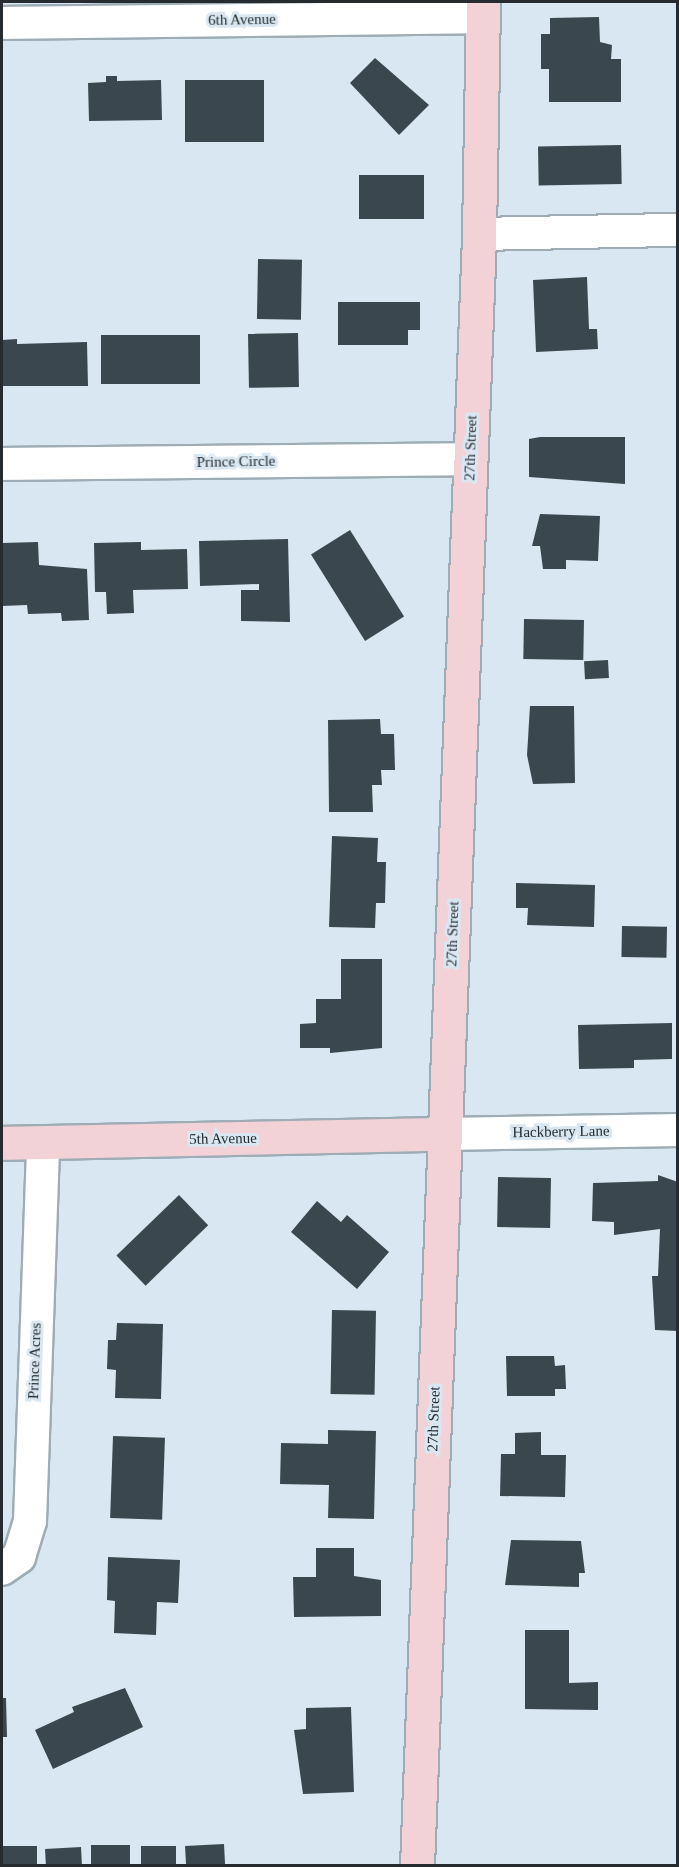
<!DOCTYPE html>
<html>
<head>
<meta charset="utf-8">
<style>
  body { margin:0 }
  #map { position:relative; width:679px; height:1867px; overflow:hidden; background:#d8e7f1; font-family:"Times New Roman",serif }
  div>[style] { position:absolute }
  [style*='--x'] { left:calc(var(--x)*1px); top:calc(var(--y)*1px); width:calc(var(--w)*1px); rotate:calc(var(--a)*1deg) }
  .building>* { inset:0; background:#3b474f; transform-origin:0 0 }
  .roads { filter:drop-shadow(2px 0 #9dacb5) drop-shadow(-2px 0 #9dacb5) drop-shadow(0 2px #9dacb5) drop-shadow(0 -2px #9dacb5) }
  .street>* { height:32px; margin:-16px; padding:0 16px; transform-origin:16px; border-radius:16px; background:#fff }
  .secondary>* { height:33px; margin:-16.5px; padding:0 16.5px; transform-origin:16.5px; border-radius:16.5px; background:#f2d2d6 }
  span { translate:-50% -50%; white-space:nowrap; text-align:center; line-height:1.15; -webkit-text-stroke:6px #d8e7f1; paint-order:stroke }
  .street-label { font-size:15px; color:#252b2e }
  .frame { position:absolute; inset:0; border:3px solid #252b2e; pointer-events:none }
</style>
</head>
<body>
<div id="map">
  <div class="building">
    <div style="clip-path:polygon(599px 17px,600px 42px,612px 45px,611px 59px,621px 59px,621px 102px,549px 102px,549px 69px,541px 69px,541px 34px,550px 34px,550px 18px)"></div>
    <div style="clip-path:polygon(375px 58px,429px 105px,399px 135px,350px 83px)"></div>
    <div style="clip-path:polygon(106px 76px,117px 76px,117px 81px,161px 80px,162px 120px,89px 121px,88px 83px,106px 82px)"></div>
    <div style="left:185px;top:80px;width:79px;height:62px"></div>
    <div style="left:621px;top:145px;width:39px;height:83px;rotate:89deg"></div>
    <div style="left:359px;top:175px;width:65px;height:44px"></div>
    <div style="left:258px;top:259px;width:44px;height:60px;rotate:1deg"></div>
    <div style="clip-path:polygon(587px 277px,589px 329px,597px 329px,598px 349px,536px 352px,533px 280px)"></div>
    <div style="clip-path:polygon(338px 302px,420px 302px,420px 330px,408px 330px,408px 345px,338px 345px)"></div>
    <div style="left:298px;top:333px;width:54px;height:50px;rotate:89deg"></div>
    <div style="left:101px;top:335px;width:99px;height:49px"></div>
    <div style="clip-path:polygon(17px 339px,17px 344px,87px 342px,88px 386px,2px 386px,2px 340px)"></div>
    <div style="clip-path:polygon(540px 437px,625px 437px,625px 484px,529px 477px,529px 439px)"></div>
    <div style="clip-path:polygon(540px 514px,600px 516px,598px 561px,566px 560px,566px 569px,543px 569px,540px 546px,532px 546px)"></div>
    <div style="left:350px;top:530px;width:102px;height:46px;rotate:58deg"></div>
    <div style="clip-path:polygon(288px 539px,290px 622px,241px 621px,241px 590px,259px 590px,259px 584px,200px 586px,199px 541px)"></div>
    <div style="clip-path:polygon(38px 542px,39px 565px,87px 569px,89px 620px,62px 621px,61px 613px,28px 614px,27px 605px,2px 606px,2px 543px)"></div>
    <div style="clip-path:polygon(141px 542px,141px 550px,187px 549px,188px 589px,133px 590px,134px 613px,107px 614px,106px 592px,95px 592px,94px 543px)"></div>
    <div style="left:524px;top:619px;width:60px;height:40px;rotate:1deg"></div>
    <div style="left:608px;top:660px;width:18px;height:24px;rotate:87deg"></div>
    <div style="clip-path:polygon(530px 706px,574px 706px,575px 783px,533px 784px,527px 755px)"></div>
    <div style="clip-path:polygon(380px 719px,381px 734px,394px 734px,395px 770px,381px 770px,382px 785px,372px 785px,373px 812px,329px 812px,328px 720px)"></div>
    <div style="clip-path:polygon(332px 836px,378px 838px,377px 862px,386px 862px,385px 903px,376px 903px,375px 928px,329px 927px)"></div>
    <div style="clip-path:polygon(516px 883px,595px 885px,594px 927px,527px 925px,528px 908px,516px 908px)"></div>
    <div style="left:622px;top:926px;width:45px;height:31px;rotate:1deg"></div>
    <div style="clip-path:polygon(341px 959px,382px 959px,382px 1048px,330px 1053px,330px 1048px,300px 1048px,300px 1024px,316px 1023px,316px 999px,341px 999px)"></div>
    <div style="clip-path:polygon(672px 1023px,672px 1059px,634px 1060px,634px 1068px,579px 1069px,578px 1025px)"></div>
    <div style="clip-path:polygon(658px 1175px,678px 1182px,678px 1331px,655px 1330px,652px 1276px,658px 1276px,660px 1229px,614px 1235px,614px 1222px,592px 1221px,593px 1183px,658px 1181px)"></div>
    <div style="left:498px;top:1177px;width:53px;height:50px;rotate:1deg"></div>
    <div style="left:179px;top:1195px;width:42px;height:87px;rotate:46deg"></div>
    <div style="clip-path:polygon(317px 1201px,341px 1222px,347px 1215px,389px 1252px,357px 1289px,291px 1232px)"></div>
    <div style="left:332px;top:1310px;width:44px;height:84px;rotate:1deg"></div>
    <div style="clip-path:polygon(117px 1323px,163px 1324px,161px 1399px,115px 1398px,116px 1370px,107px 1369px,108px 1340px,116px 1340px)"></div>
    <div style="clip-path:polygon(506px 1356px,554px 1356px,555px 1366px,565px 1365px,566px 1389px,555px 1389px,555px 1396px,507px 1396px)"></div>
    <div style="clip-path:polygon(328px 1430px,376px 1431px,374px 1519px,328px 1518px,329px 1485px,280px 1484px,281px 1443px,328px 1444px)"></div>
    <div style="clip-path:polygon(541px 1432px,541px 1455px,566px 1455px,565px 1497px,500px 1496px,501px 1454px,515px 1454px,515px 1433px)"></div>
    <div style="left:113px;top:1436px;width:52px;height:82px;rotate:2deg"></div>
    <div style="clip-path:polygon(511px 1540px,581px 1541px,585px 1573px,579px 1573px,579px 1587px,505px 1585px)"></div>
    <div style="clip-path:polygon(316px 1548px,354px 1548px,354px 1576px,381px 1580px,381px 1616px,294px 1617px,293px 1577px,316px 1577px)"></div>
    <div style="clip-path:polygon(108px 1557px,180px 1560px,178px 1603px,157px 1602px,156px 1635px,114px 1633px,115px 1601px,107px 1600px)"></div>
    <div style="clip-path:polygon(525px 1630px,569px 1630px,569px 1683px,598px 1682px,598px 1710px,525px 1709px)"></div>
    <div style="clip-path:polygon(125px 1688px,143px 1727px,53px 1769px,35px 1730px,74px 1712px,72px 1707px)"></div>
    <div style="clip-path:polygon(2px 1698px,6px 1698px,7px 1737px,2px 1737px)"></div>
    <div style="clip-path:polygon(351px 1707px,354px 1792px,303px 1794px,294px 1730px,306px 1729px,306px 1708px)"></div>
    <div style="left:224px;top:1844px;width:22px;height:39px;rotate:87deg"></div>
    <div style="left:130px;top:1845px;width:21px;height:39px;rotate:90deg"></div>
    <div style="left:2px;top:1846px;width:35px;height:20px"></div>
    <div style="left:176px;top:1846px;width:20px;height:35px;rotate:90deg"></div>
    <div style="left:81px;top:1847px;width:19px;height:36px;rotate:87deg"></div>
  </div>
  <div class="roads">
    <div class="street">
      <div style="--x:2;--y:23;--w:480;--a:-0.7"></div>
      <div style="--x:479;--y:234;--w:199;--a:-1.2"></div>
      <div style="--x:2;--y:464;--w:469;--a:-0.6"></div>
      <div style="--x:445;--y:1134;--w:233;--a:-1"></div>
      <div style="--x:2;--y:1569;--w:21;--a:-35"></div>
      <div style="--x:19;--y:1557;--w:38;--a:-73"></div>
      <div style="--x:30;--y:1521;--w:378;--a:-88"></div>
    </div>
    <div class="secondary">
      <div style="--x:2;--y:1143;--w:443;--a:-1.2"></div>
      <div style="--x:417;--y:1866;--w:1633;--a:-87.82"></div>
      <div style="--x:479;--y:234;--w:232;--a:-89"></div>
    </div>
  </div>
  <div class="street-label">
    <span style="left:242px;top:20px;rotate:-1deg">6th Avenue</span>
    <span style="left:471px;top:448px;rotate:-88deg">27th Street</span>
    <span style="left:236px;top:462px;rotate:-1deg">Prince Circle</span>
    <span style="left:453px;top:934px;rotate:-88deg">27th Street</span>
    <span style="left:561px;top:1132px;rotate:-1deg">Hackberry Lane</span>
    <span style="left:223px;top:1139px;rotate:-1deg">5th Avenue</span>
    <span style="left:35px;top:1361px;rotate:-88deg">Prince Acres</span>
    <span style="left:434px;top:1419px;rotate:-88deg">27th Street</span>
  </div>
  <div class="frame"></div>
</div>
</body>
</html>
